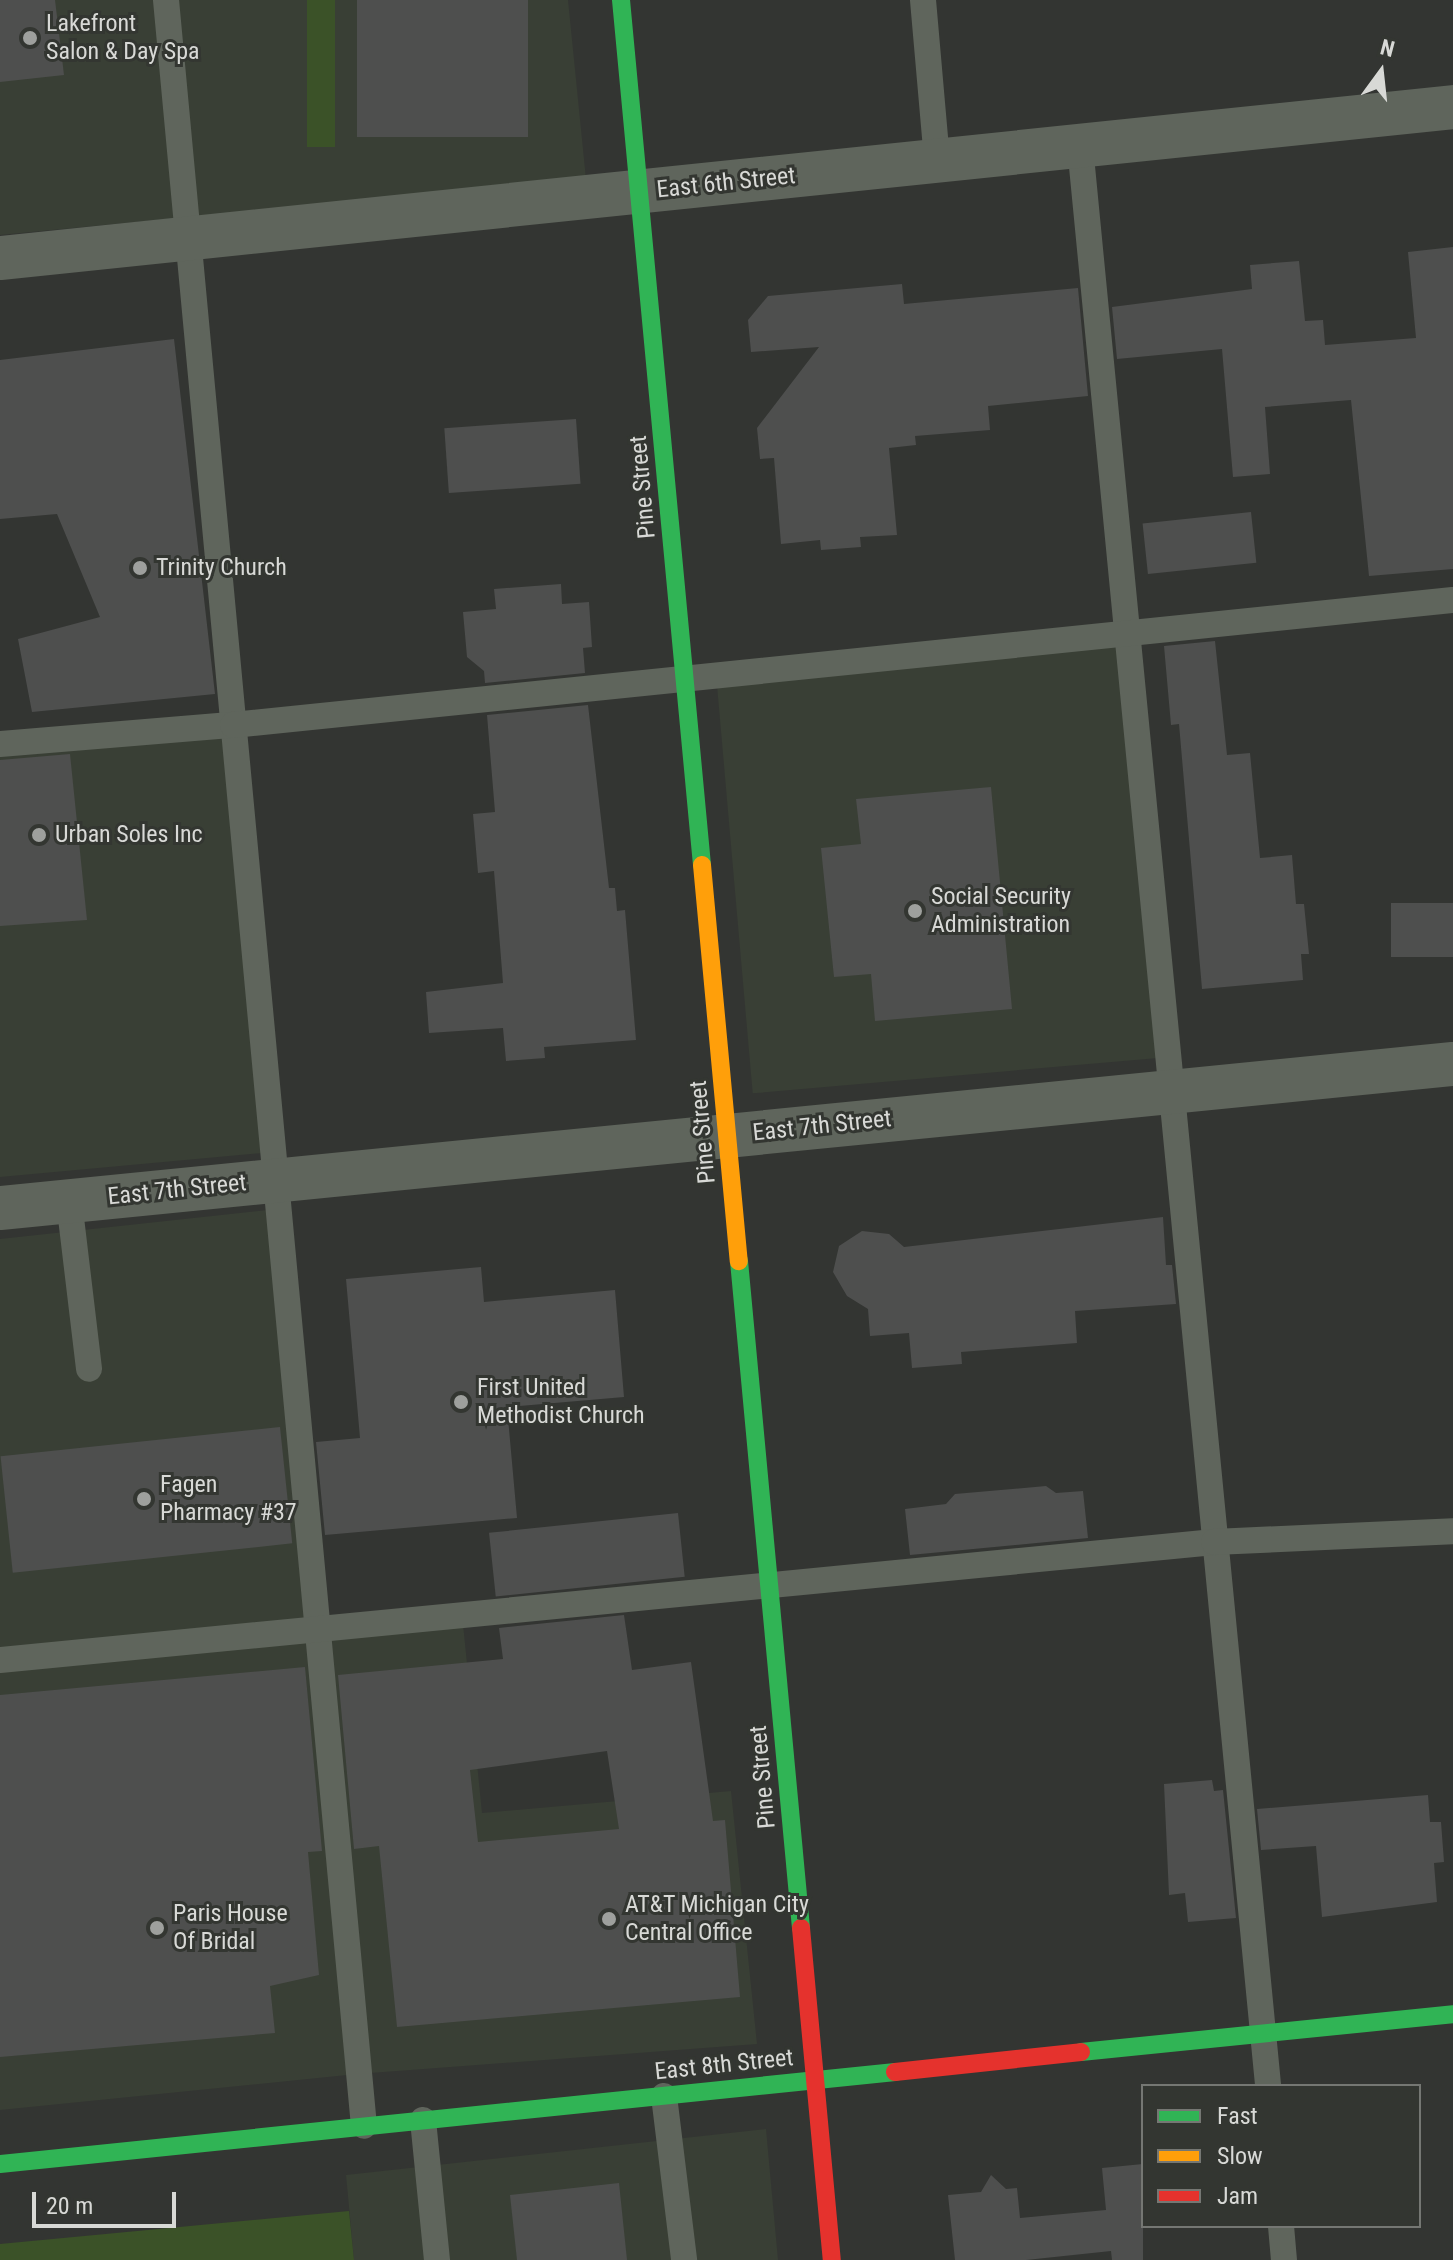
<!DOCTYPE html>
<html>
<head>
<meta charset="utf-8">
<style>
  body { margin:0 }
  #map { position:relative; width:1453px; height:2260px; overflow:hidden; background:#333532; font-family:"Roboto Condensed",sans-serif }
  div>[style] { position:absolute }
  [style*='--x'] { left:calc(var(--x)*1px); top:calc(var(--y)*1px); width:calc(var(--w)*1px); rotate:calc(var(--a)*1deg) }
  .built>* { inset:0; background:#393f35; transform-origin:0 0 }
  .green>* { inset:0; background:#3b5228; transform-origin:0 0 }
  .building>* { inset:0; background:#4e4f4e; transform-origin:0 0 }
  .lane>* { height:26px; margin:-13px; padding:0 13px; transform-origin:13px; border-radius:13px; background:#5f655c }
  .street>* { height:44px; margin:-22px; padding:0 22px; transform-origin:22px; border-radius:22px; background:#5f655c }
  .fast>* { height:18px; margin:-9px; padding:0 9px; transform-origin:9px; border-radius:9px; background:#30b455 }
  .slow>* { height:18px; margin:-9px; padding:0 9px; transform-origin:9px; border-radius:9px; background:#ff9f0a }
  .jam>* { height:18px; margin:-9px; padding:0 9px; transform-origin:9px; border-radius:9px; background:#e5322d }
  .dots>* { width:22px; height:22px; translate:-50% -50%; box-sizing:border-box; border:4px solid #333631; border-radius:50% }
  span { translate:-50% -50%; white-space:nowrap; text-align:center; line-height:1.15; -webkit-text-stroke:6px #333631; paint-order:stroke }
  .poi-label { font-size:24px; color:#d8d9d6 }
  .left { translate:0 -50%; text-align:left }
  .street-label { font-size:24px; color:#d8d9d6 }
  .legend { position:absolute; left:1141px; top:2084px; width:280px; height:144px; box-sizing:border-box; background:#333631; border:2px solid #757773; margin:0; padding:10px 14px; list-style:none; font-size:24px; color:#d8d9d6 }
  .legend li { display:flex; align-items:center; gap:16px; height:40px }
  .legend b { width:40px; border:2px solid #757773 }
  .north { position:absolute; left:1341px; top:32px; width:80px; height:80px; -webkit-text-stroke:6px #333631; paint-order:stroke; rotate:15deg; font-size:22px; font-weight:700; line-height:32px; text-align:center; color:#d8d9d6 }
  .north::after { content:''; display:block; margin:auto; width:28px; height:36px; background:#d8d9d6; clip-path:polygon(50% 0,100% 100%,50% 72%,0 100%) }
  .scale { position:absolute; left:32px; top:2192px; width:144px; height:36px; box-sizing:border-box; border:4px solid #d8d9d6; border-top:0; padding-left:10px; font-size:24px; line-height:28px; white-space:nowrap; color:#d8d9d6; -webkit-text-stroke:6px #333631; paint-order:stroke }
</style>
</head>
<body>
<div id="map">
  <div class="built">
    <div style="clip-path:polygon(0 0,568px 0,586px 179px,0 235px)"></div>
    <div style="left:1127px;top:633px;width:426px;height:413px;rotate:85deg"></div>
    <div style="clip-path:polygon(233px 725px,273px 1152px,0 1177px,0 744px)"></div>
    <div style="clip-path:polygon(278px 1209px,317px 1627px,462px 1614px,482px 1813px,731px 1791px,757px 2044px,357px 2074px,0 2110px,0 1239px)"></div>
    <div style="clip-path:polygon(766px 2129px,778px 2260px,354px 2260px,346px 2175px)"></div>
  </div>
  <div class="green">
    <div style="left:307px;top:0;width:28px;height:147px"></div>
    <div style="clip-path:polygon(349px 2211px,354px 2260px,0 2260px,0 2244px)"></div>
  </div>
  <div class="building">
    <div style="clip-path:polygon(0 0,55px 0,64px 75px,0 82px)"></div>
    <div style="left:357px;top:0;width:171px;height:137px"></div>
    <div style="clip-path:polygon(1453px 247px,1453px 569px,1369px 576px,1351px 400px,1265px 407px,1270px 474px,1233px 477px,1222px 349px,1117px 359px,1112px 307px,1252px 289px,1250px 265px,1299px 261px,1305px 321px,1323px 320px,1325px 345px,1416px 338px,1408px 252px)"></div>
    <div style="clip-path:polygon(902px 284px,904px 304px,1078px 288px,1088px 396px,988px 406px,990px 430px,915px 436px,916px 445px,889px 448px,897px 535px,860px 537px,861px 547px,821px 550px,820px 540px,781px 544px,774px 458px,760px 459px,757px 428px,819px 347px,751px 352px,748px 320px,768px 296px)"></div>
    <div style="clip-path:polygon(174px 339px,215px 694px,32px 712px,18px 639px,100px 617px,57px 514px,0 519px,0 360px)"></div>
    <div style="left:576px;top:419px;width:65px;height:132px;rotate:86deg"></div>
    <div style="left:1251px;top:512px;width:51px;height:109px;rotate:84deg"></div>
    <div style="clip-path:polygon(561px 584px,562px 604px,589px 602px,592px 647px,583px 648px,585px 673px,485px 683px,484px 671px,467px 657px,463px 612px,496px 609px,494px 589px)"></div>
    <div style="clip-path:polygon(1215px 641px,1227px 755px,1250px 753px,1260px 858px,1292px 855px,1296px 904px,1304px 904px,1309px 954px,1301px 954px,1303px 980px,1202px 989px,1179px 724px,1171px 725px,1164px 646px)"></div>
    <div style="clip-path:polygon(588px 705px,609px 888px,615px 888px,617px 911px,625px 910px,636px 1040px,544px 1047px,545px 1058px,506px 1061px,503px 1028px,429px 1033px,426px 992px,503px 983px,494px 871px,478px 873px,473px 814px,495px 812px,487px 715px)"></div>
    <div style="clip-path:polygon(70px 754px,87px 920px,0 926px,0 760px)"></div>
    <div style="clip-path:polygon(991px 787px,1012px 1009px,875px 1021px,871px 974px,834px 977px,821px 848px,861px 844px,856px 799px)"></div>
    <div style="left:1453px;top:903px;width:54px;height:62px;rotate:90deg"></div>
    <div style="clip-path:polygon(1163px 1217px,1166px 1265px,1172px 1265px,1176px 1304px,1075px 1311px,1077px 1343px,961px 1352px,962px 1364px,912px 1368px,909px 1333px,870px 1336px,868px 1309px,847px 1296px,833px 1272px,839px 1246px,862px 1231px,889px 1234px,904px 1247px)"></div>
    <div style="clip-path:polygon(481px 1267px,484px 1302px,615px 1290px,624px 1397px,507px 1407px,517px 1518px,325px 1535px,316px 1442px,360px 1438px,346px 1279px)"></div>
    <div style="left:280px;top:1427px;width:117px;height:281px;rotate:84deg"></div>
    <div style="clip-path:polygon(1046px 1486px,1056px 1493px,1083px 1491px,1088px 1538px,910px 1555px,905px 1509px,946px 1504px,955px 1494px)"></div>
    <div style="left:678px;top:1513px;width:64px;height:190px;rotate:84deg"></div>
    <div style="clip-path:polygon(evenodd,624px 1615px,632px 1670px,691px 1662px,713px 1821px,725px 1820px,740px 1997px,397px 2027px,379px 1846px,354px 1849px,338px 1675px,503px 1659px,499px 1628px,624px 1615px,607px 1751px,619px 1829px,478px 1842px,470px 1770px,607px 1751px)"></div>
    <div style="clip-path:polygon(305px 1667px,322px 1851px,308px 1852px,319px 1975px,270px 1986px,275px 2033px,0 2057px,0 1695px)"></div>
    <div style="clip-path:polygon(1212px 1780px,1214px 1791px,1223px 1790px,1236px 1918px,1188px 1922px,1185px 1893px,1169px 1895px,1164px 1784px)"></div>
    <div style="clip-path:polygon(1428px 1795px,1430px 1822px,1441px 1822px,1444px 1862px,1434px 1863px,1437px 1902px,1322px 1917px,1316px 1846px,1261px 1850px,1257px 1809px)"></div>
    <div style="clip-path:polygon(1143px 2164px,1143px 2260px,1112px 2260px,1111px 2251px,1026px 2260px,955px 2260px,948px 2195px,981px 2192px,991px 2175px,1006px 2189px,1017px 2188px,1020px 2218px,1106px 2210px,1102px 2168px)"></div>
    <div style="clip-path:polygon(619px 2183px,627px 2260px,517px 2260px,510px 2195px)"></div>
  </div>
  <div class="lane">
    <div style="--x:166;--y:0;--w:2135;--a:84.68"></div>
    <div style="--x:923;--y:0;--w:162;--a:85"></div>
    <div style="--x:1080;--y:146;--w:1949;--a:84.46"></div>
    <div style="--x:0;--y:744;--w:234;--a:-4.7"></div>
    <div style="--x:233;--y:725;--w:1226;--a:-5.85"></div>
    <div style="--x:69;--y:1201;--w:169;--a:83.2"></div>
    <div style="--x:0;--y:1660;--w:1220;--a:-5.55"></div>
    <div style="--x:1214;--y:1542;--w:239;--a:-2.6"></div>
    <div style="--x:664;--y:2096;--w:165;--a:83"></div>
    <div style="--x:423;--y:2120;--w:141;--a:84.3"></div>
    <div style="--x:1281;--y:2226;--w:34;--a:85"></div>
  </div>
  <div class="street">
    <div style="--x:0;--y:258;--w:1461;--a:-5.93"></div>
    <div style="--x:0;--y:1208;--w:1460;--a:-5.66"></div>
  </div>
  <div class="fast">
    <div style="--x:621;--y:0;--w:869;--a:84.65"></div>
    <div style="--x:739;--y:1261;--w:670;--a:84.69"></div>
    <div style="--x:1081;--y:2052;--w:374;--a:-5.8"></div>
    <div style="--x:0;--y:2164;--w:900;--a:-5.87"></div>
  </div>
  <div class="slow">
    <div style="--x:702;--y:865;--w:398;--a:84.7"></div>
  </div>
  <div class="jam">
    <div style="--x:801;--y:1928;--w:333;--a:84.7"></div>
    <div style="--x:895;--y:2072;--w:187;--a:-6.1"></div>
  </div>
  <div class="dots">
    <div style="left:30px;top:38px;background:#9ea09d"></div>
    <div style="left:140px;top:568px;background:#9ea09d"></div>
    <div style="left:39px;top:835px;background:#9ea09d"></div>
    <div style="left:915px;top:911px;background:#9ea09d"></div>
    <div style="left:461px;top:1402px;background:#9ea09d"></div>
    <div style="left:144px;top:1499px;background:#9ea09d"></div>
    <div style="left:609px;top:1919px;background:#9ea09d"></div>
    <div style="left:157px;top:1928px;background:#9ea09d"></div>
  </div>
  <div class="poi-label">
    <span class="left" style="left:46px;top:38px">Lakefront<br>Salon &amp; Day Spa</span>
    <span class="left" style="left:156px;top:568px">Trinity Church</span>
    <span class="left" style="left:55px;top:835px">Urban Soles Inc</span>
    <span class="left" style="left:931px;top:911px">Social Security<br>Administration</span>
    <span class="left" style="left:477px;top:1402px">First United<br>Methodist Church</span>
    <span class="left" style="left:160px;top:1499px">Fagen<br>Pharmacy #37</span>
    <span class="left" style="left:625px;top:1919px">AT&amp;T Michigan City<br>Central Office</span>
    <span class="left" style="left:173px;top:1928px">Paris House<br>Of Bridal</span>
  </div>
  <div class="street-label">
    <span style="left:726px;top:183px;rotate:-6deg">East 6th Street</span>
    <span style="left:643px;top:487px;rotate:-95deg">Pine Street</span>
    <span style="left:822px;top:1126px;rotate:-6deg">East 7th Street</span>
    <span style="left:703px;top:1132px;rotate:-95deg">Pine Street</span>
    <span style="left:177px;top:1190px;rotate:-6deg">East 7th Street</span>
    <span style="left:763px;top:1777px;rotate:-95deg">Pine Street</span>
    <span style="left:724px;top:2065px;rotate:-6deg">East 8th Street</span>
  </div>
  <ul class="legend">
  <li><b style="height:10px;background:#30b455"></b>Fast</li>
  <li><b style="height:10px;background:#ff9f0a"></b>Slow</li>
  <li><b style="height:10px;background:#e5322d"></b>Jam</li>
  </ul>
  <div class="north">N</div>
  <div class="scale">20 m</div>
</div>
</body>
</html>
